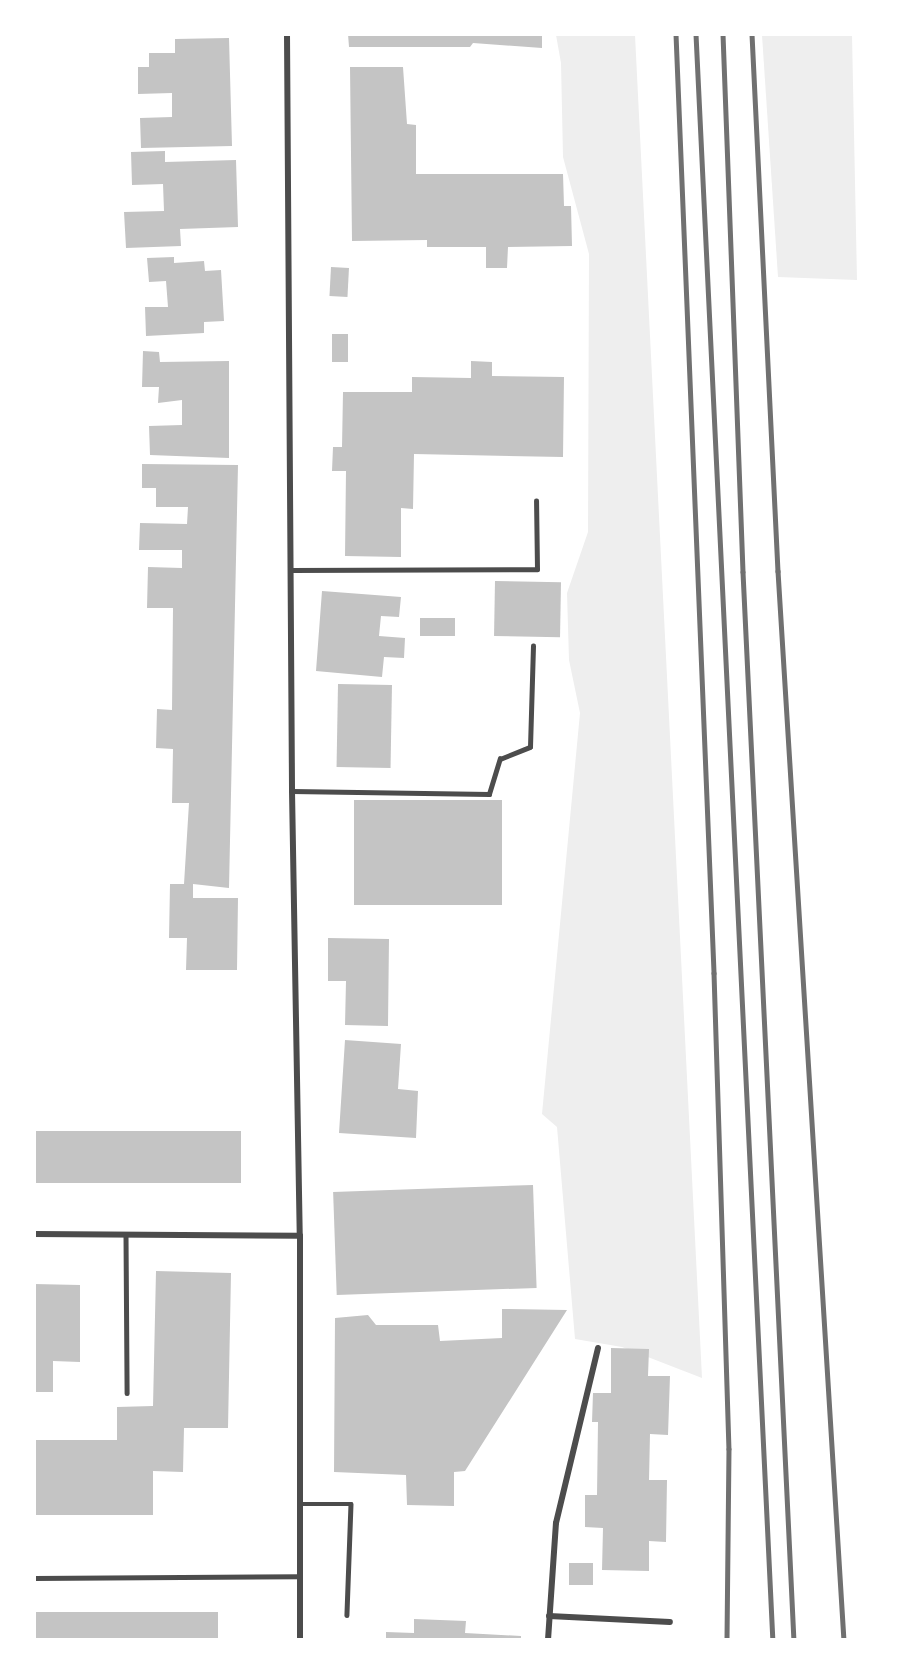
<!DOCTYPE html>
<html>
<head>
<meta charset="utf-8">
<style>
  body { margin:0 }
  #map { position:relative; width:900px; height:1674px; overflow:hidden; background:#fff; font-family:"Roboto Condensed",sans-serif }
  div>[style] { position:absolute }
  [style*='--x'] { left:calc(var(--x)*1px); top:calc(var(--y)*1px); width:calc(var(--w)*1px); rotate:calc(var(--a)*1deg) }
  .green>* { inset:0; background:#eee }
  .building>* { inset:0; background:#c4c4c4; transform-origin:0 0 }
  .service>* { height:4.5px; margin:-2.25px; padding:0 2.25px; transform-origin:2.25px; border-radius:2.25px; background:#4c4c4c }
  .minor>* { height:6px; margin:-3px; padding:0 3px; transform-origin:3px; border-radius:3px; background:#4c4c4c }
  .rail>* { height:4.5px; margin:-2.25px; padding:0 2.25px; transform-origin:2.25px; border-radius:2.25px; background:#707070 }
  span { translate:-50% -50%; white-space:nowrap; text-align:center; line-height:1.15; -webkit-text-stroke:6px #fff; paint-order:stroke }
  .frame { position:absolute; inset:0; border:36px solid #fff; pointer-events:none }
</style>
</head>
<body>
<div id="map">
  <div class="green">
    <div style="clip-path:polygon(556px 35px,635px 35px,702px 1378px,622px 1347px,575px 1339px,557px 1127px,542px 1114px,580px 713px,569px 660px,567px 593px,588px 532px,589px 254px,563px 157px,561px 63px)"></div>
    <div style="clip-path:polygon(762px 35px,852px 35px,857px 280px,778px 277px)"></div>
  </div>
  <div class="building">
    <div style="clip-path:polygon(348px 34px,542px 34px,542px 48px,473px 43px,470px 47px,349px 47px)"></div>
    <div style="clip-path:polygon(229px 38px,232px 146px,141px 148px,140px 118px,172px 117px,172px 93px,138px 94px,138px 67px,149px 67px,149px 53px,175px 53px,175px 39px)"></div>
    <div style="clip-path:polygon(350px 67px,403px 67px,407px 124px,416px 125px,416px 174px,563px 174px,564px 206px,571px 206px,572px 246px,508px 247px,507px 268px,486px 268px,486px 247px,427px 247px,427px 240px,352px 241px)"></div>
    <div style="clip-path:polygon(165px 151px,165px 162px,236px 160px,238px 227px,180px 229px,181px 246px,126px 248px,124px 212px,164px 211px,163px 184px,132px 185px,131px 152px)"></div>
    <div style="clip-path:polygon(174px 257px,174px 263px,204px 261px,205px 271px,221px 270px,224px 321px,204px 322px,204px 333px,146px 336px,145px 307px,168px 307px,166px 281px,149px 282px,147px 258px)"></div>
    <div style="left:331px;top:267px;width:18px;height:29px;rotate:3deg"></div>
    <div style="left:332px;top:334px;width:16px;height:28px"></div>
    <div style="clip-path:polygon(143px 351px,159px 352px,160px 362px,229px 361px,229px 458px,150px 455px,149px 426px,182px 425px,182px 400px,158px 403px,159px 387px,142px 387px)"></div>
    <div style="clip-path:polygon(471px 361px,492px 362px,492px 376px,564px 377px,563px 457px,414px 454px,413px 509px,401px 508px,401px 557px,345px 556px,346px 471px,332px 471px,333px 447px,342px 447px,343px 392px,412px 392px,412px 377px,471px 378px)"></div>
    <div style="clip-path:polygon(142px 464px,238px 465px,229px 888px,193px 884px,193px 898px,238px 898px,237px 970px,186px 970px,187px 938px,169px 938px,170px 884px,184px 884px,189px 803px,172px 803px,173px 749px,156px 748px,157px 709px,172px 710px,173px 608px,147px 608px,148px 567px,182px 568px,182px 550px,139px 550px,140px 523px,187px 524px,188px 507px,156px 507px,156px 488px,142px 488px)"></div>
    <div style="left:495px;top:581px;width:66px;height:55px;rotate:1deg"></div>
    <div style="clip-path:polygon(322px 591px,401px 597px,399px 617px,381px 616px,379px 636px,405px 638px,404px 658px,384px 657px,382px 677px,316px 671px)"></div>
    <div style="left:420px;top:618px;width:35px;height:18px"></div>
    <div style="left:338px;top:684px;width:54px;height:83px;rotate:1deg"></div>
    <div style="left:354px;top:800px;width:148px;height:105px"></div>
    <div style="clip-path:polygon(328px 938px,389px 939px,388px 1026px,345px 1025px,346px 981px,328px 981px)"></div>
    <div style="clip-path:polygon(345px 1040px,401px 1044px,398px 1089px,418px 1091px,416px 1138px,339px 1133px)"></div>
    <div style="left:34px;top:1131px;width:207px;height:52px"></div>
    <div style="left:533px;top:1185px;width:103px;height:200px;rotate:88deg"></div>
    <div style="clip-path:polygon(156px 1271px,231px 1273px,228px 1428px,184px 1428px,183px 1472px,153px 1471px,153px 1515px,34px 1515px,34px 1440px,117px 1440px,117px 1407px,153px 1406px)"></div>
    <div style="clip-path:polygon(34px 1284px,80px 1285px,80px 1362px,53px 1361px,53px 1392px,34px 1392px)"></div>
    <div style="clip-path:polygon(502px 1309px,567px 1310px,465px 1471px,454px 1472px,454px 1506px,407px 1505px,406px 1475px,334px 1472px,335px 1318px,368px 1315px,376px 1325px,438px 1325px,440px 1341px,502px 1338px)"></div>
    <div style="clip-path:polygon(611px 1348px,649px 1349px,648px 1376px,670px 1376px,668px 1435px,650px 1434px,649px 1480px,667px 1480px,666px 1542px,649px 1541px,649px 1571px,602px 1570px,603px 1528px,585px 1527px,585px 1495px,597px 1495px,598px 1422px,592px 1422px,593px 1393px,611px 1393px)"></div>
    <div style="left:569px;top:1563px;width:24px;height:22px"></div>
    <div style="left:34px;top:1612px;width:184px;height:28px"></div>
    <div style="clip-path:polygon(414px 1619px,466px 1621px,465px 1633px,521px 1636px,521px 1640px,386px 1640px,386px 1632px,414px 1633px)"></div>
  </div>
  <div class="service">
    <div style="--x:291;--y:570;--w:246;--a:-0.2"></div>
    <div style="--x:537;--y:569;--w:68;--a:-90.8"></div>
    <div style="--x:292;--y:791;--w:197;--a:0.9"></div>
    <div style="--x:489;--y:794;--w:37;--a:-73"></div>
    <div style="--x:500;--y:759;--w:32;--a:-22"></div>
    <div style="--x:530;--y:747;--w:101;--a:-88.3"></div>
    <div style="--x:126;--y:1235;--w:158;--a:89.6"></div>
    <div style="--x:300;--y:1504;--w:51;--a:0"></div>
    <div style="--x:351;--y:1504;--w:111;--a:92.1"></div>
    <div style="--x:34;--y:1578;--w:266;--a:-0.4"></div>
  </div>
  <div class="minor">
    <div style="--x:287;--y:34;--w:757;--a:89.62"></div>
    <div style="--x:292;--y:791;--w:445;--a:89"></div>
    <div style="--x:300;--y:1236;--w:404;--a:90"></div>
    <div style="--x:34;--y:1234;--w:266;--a:0.4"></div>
    <div style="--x:549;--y:1616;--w:121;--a:2.8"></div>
    <div style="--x:548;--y:1640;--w:117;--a:-86.1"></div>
    <div style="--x:556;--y:1523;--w:180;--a:-76.5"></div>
  </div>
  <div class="rail">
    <div style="--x:676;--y:34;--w:940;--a:87.68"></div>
    <div style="--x:714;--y:973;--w:476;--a:88.2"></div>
    <div style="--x:729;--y:1449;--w:191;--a:90.6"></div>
    <div style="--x:696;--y:34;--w:1608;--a:87.26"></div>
    <div style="--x:723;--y:34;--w:538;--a:87.87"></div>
    <div style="--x:743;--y:572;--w:1069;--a:87.27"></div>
    <div style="--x:752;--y:34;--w:538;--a:87.23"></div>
    <div style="--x:778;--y:571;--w:1071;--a:86.47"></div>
  </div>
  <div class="frame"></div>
</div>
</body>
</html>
